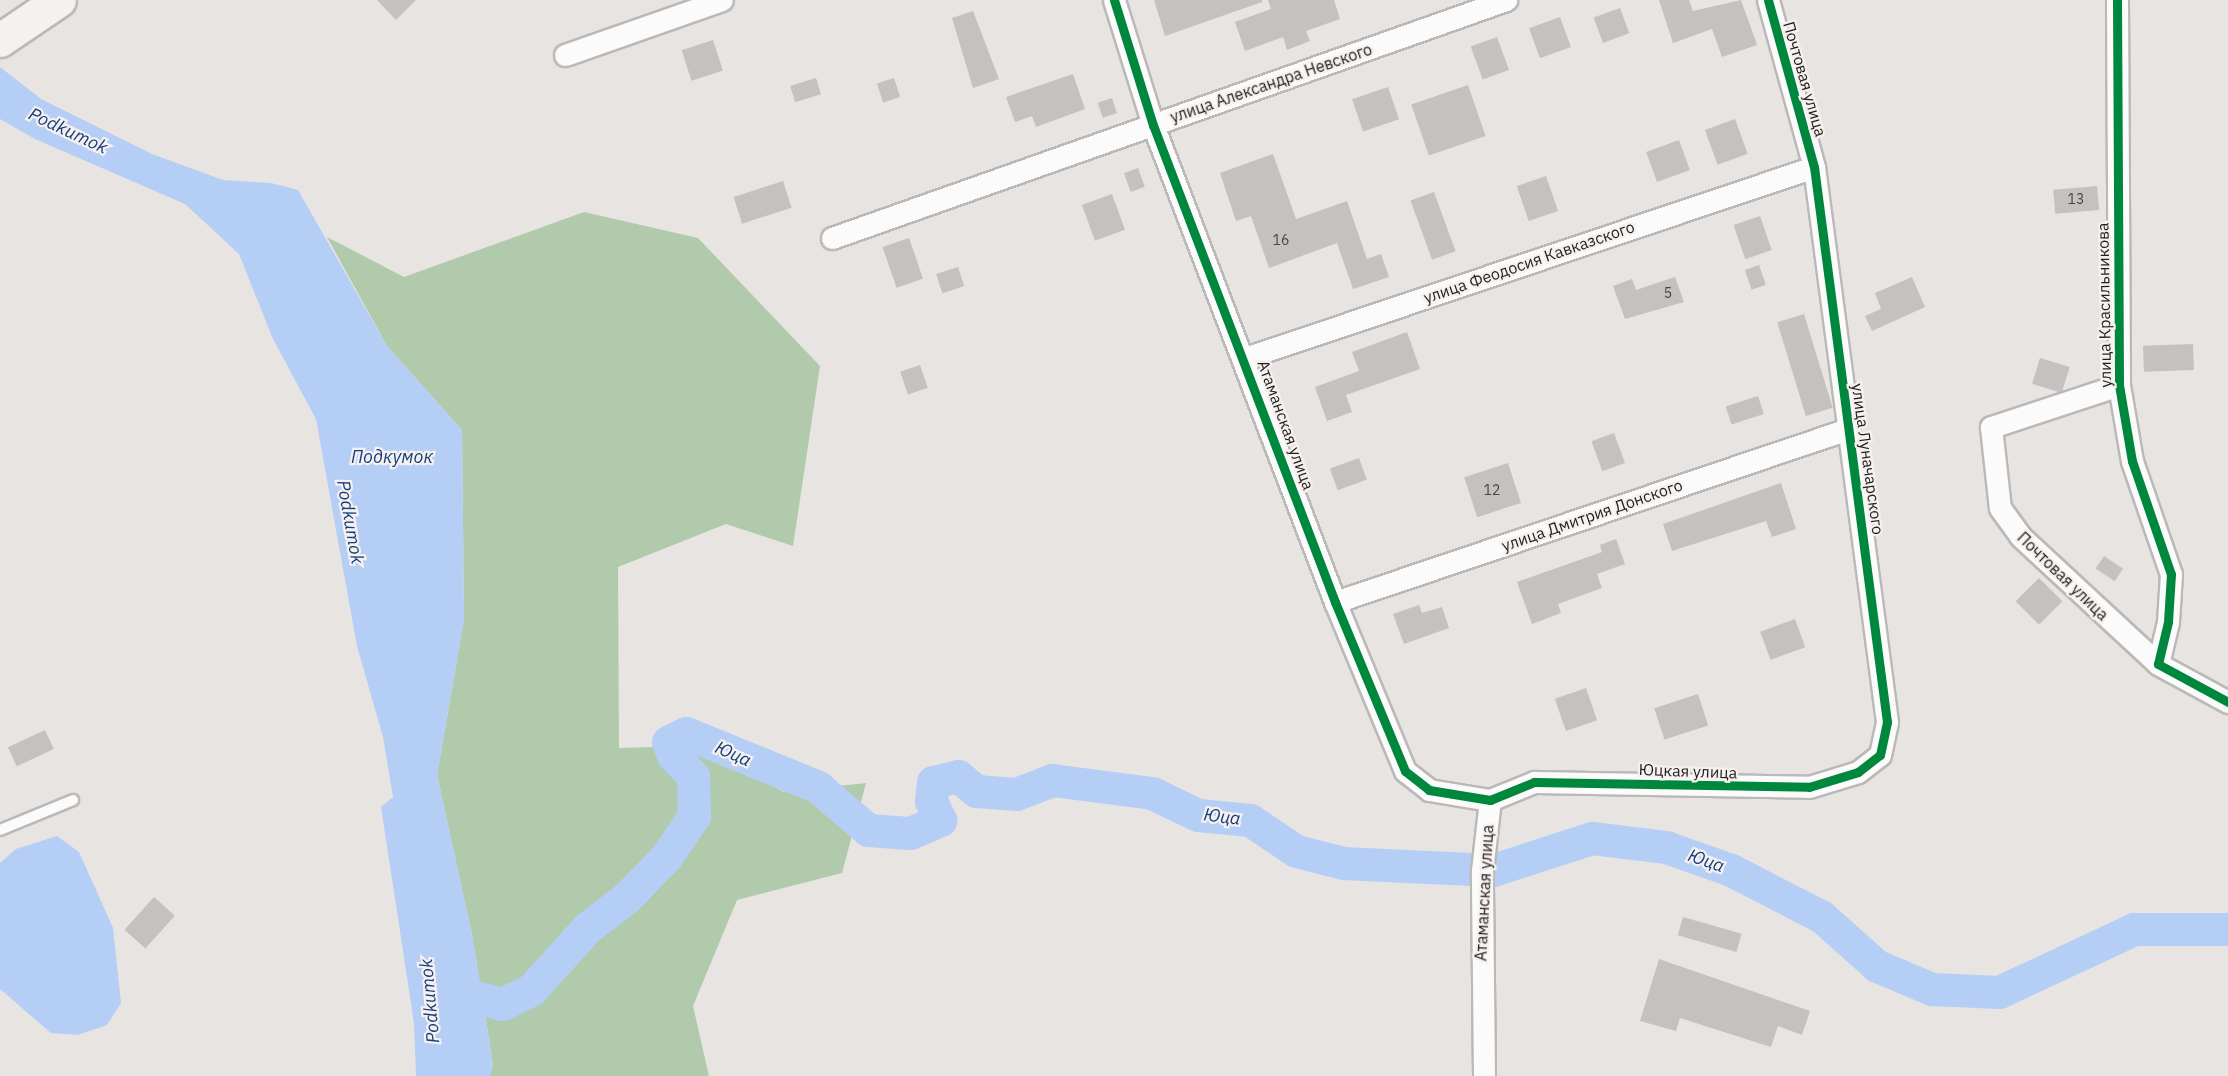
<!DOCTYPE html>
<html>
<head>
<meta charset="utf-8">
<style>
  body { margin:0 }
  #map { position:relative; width:2228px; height:1076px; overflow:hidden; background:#e7e4e2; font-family:"IBM Plex Sans",sans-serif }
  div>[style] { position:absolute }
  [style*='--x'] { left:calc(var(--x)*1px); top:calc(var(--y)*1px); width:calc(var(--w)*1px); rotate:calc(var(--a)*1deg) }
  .forest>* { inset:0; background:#b1caac }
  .water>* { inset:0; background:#b5cef6 }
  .river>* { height:33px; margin:-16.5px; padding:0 16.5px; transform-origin:16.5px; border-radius:16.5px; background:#b5cef6 }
  .building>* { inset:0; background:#c4c1c0; transform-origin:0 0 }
  .roads { filter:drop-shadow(2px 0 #bbb9b8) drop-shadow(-2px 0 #bbb9b8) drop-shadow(0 2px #bbb9b8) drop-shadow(0 -2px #bbb9b8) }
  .lane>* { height:10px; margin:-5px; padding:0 5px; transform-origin:5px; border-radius:5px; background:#fbfbfb }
  .street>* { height:21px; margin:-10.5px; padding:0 10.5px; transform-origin:10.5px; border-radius:10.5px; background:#fbfbfb }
  .primary>* { height:33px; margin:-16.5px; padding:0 16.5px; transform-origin:16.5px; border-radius:16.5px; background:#f5f1ee }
  .cycleway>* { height:9px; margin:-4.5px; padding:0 4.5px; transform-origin:4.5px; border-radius:4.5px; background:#00873e }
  span { translate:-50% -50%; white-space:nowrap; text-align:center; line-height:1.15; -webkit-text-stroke:4.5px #f6f1ee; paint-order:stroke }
  .number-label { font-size:14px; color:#494746 }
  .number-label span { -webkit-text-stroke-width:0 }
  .street-label { font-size:16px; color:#201e1d }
  .water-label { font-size:18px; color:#153e80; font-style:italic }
</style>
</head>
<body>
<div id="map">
  <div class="forest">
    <div style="clip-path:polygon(584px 212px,698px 238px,820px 366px,793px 546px,726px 524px,618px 567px,619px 748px,688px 746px,719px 756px,784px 792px,866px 783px,842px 873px,737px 900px,693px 1006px,709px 1076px,490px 1076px,493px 1064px,472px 935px,437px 775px,464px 619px,462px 430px,387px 346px,327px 237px,404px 277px)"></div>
  </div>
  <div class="water">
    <div style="clip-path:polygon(0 67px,41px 99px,152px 154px,223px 180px,271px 183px,298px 190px,387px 346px,462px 430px,464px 619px,437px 775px,472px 935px,493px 1064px,490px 1076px,416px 1076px,414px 1023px,381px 807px,393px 797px,383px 737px,357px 646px,316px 419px,273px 339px,239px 254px,185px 204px,35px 139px,0 119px)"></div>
    <div style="clip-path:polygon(57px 836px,79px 852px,113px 928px,121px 1003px,107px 1025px,78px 1035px,51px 1033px,0 989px,0 863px,16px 849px)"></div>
  </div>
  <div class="river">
    <div style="--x:436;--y:986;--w:68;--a:15.3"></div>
    <div style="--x:502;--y:1004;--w:32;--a:-26"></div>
    <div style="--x:531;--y:990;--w:84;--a:-47.9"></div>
    <div style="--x:587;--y:928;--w:49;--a:-37.6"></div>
    <div style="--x:626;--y:898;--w:57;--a:-45.7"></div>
    <div style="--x:666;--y:857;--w:50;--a:-55.7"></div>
    <div style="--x:694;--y:816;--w:40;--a:-91.4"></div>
    <div style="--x:693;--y:776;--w:29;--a:-134"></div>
    <div style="--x:673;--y:755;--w:14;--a:-111"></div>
    <div style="--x:668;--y:742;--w:20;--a:-27"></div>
    <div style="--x:686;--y:733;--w:143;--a:22.2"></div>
    <div style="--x:818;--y:787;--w:66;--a:40.7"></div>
    <div style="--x:868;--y:830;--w:42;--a:4.1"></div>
    <div style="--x:910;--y:833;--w:33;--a:-23"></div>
    <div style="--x:940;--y:820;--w:21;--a:-115"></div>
    <div style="--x:931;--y:801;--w:19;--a:-84"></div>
    <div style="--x:933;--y:782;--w:26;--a:-13"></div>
    <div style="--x:958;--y:776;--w:23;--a:40"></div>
    <div style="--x:976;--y:791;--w:40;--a:4.3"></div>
    <div style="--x:1016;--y:794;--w:39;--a:-21"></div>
    <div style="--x:1052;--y:780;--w:101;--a:7.4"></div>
    <div style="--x:1152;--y:793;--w:51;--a:25.6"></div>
    <div style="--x:1198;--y:815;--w:52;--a:5.5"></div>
    <div style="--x:1250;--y:820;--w:55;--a:34"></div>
    <div style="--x:1296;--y:851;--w:49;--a:14.3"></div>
    <div style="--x:1343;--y:863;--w:150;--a:2.7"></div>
    <div style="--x:1493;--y:870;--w:104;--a:-17.9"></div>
    <div style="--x:1592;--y:838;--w:75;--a:6.9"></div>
    <div style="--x:1666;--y:847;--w:69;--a:19.5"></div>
    <div style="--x:1731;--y:870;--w:102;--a:27.3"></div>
    <div style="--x:1822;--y:917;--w:74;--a:41.7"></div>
    <div style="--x:1877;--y:966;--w:60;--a:22.7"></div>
    <div style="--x:1932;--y:989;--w:67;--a:2.6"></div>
    <div style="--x:1999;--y:992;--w:149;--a:-25"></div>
    <div style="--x:2134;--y:929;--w:94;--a:0"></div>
  </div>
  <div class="building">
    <div style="clip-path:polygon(377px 0,416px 0,396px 20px)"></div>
    <div style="clip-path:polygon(1154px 0,1262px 0,1262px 2px,1165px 36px)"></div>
    <div style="clip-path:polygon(1268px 0,1334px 0,1340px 19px,1306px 31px,1310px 41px,1287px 50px,1283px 37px,1245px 51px,1235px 22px,1271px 9px)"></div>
    <div style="clip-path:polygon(1659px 0,1689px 0,1693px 11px,1741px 0,1757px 45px,1722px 57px,1712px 29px,1673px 43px)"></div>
    <div style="left:1620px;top:8px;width:27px;height:28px;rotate:70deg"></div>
    <div style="clip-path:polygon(973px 11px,999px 79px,973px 88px,952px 18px)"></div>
    <div style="left:1560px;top:17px;width:32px;height:33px;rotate:70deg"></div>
    <div style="left:1497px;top:37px;width:35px;height:28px;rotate:70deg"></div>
    <div style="left:713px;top:40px;width:32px;height:33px;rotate:72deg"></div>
    <div style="clip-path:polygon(1073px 74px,1085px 109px,1036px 127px,1032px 116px,1015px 122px,1006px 97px)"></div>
    <div style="left:816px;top:78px;width:17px;height:27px;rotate:73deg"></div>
    <div style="left:894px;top:78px;width:20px;height:18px;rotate:72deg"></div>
    <div style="left:1468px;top:85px;width:54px;height:60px;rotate:71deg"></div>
    <div style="left:1388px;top:87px;width:34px;height:38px;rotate:71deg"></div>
    <div style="left:1112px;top:98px;width:16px;height:15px;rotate:72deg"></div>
    <div style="left:1735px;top:119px;width:37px;height:32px;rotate:70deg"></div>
    <div style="left:1679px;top:140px;width:32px;height:35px;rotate:70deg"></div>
    <div style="clip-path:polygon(1273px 154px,1296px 219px,1347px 201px,1367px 259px,1381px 254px,1389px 277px,1353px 289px,1337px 243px,1269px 268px,1251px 216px,1236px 221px,1220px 173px)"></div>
    <div style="left:1138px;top:168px;width:20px;height:15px;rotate:70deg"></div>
    <div style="left:1546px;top:176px;width:37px;height:31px;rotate:71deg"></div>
    <div style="left:783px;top:181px;width:28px;height:52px;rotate:72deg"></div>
    <div style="left:2097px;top:186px;width:24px;height:44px;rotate:85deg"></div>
    <div style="left:1434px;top:192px;width:63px;height:25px;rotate:70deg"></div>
    <div style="left:1112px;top:194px;width:38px;height:32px;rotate:70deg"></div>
    <div style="left:1760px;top:216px;width:36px;height:28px;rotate:71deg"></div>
    <div style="left:909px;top:238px;width:43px;height:28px;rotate:71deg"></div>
    <div style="left:1759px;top:265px;width:21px;height:15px;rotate:71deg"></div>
    <div style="left:958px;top:267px;width:20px;height:23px;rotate:72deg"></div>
    <div style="clip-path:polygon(1675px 277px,1684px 302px,1625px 319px,1613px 286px,1632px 279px,1636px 290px)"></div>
    <div style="clip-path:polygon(1912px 277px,1925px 307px,1872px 331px,1865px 316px,1881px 309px,1875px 293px)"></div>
    <div style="left:1804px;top:314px;width:98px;height:28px;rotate:73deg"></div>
    <div style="clip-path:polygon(1407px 332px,1420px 369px,1346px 395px,1352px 412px,1327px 421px,1315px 387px,1359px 371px,1352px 352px)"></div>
    <div style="left:2193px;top:344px;width:26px;height:50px;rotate:88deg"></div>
    <div style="left:2040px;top:358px;width:31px;height:27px;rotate:17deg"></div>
    <div style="left:920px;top:365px;width:24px;height:21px;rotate:71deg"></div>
    <div style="left:1758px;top:396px;width:19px;height:34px;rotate:72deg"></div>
    <div style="left:1614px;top:433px;width:32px;height:24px;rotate:70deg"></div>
    <div style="left:1359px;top:458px;width:23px;height:31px;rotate:70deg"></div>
    <div style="left:1508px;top:463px;width:42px;height:46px;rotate:72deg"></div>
    <div style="clip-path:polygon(1781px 483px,1796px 529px,1772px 537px,1766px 521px,1672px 551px,1663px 524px)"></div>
    <div style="clip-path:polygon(1616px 539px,1625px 564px,1597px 574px,1602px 588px,1558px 604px,1561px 613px,1532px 624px,1517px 582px,1602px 552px,1600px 545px)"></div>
    <div style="left:2104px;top:556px;width:23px;height:15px;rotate:34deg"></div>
    <div style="left:2039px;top:578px;width:33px;height:33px;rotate:45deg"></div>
    <div style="clip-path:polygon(1419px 605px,1422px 613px,1442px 607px,1449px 628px,1404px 644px,1393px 614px)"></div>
    <div style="left:1795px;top:619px;width:30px;height:37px;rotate:70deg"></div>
    <div style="left:1586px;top:688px;width:34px;height:33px;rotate:71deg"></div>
    <div style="left:1698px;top:694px;width:33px;height:46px;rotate:72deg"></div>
    <div style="left:45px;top:730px;width:21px;height:41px;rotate:65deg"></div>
    <div style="left:154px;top:897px;width:28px;height:44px;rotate:42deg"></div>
    <div style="left:1683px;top:917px;width:61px;height:19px;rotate:16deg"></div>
    <div style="clip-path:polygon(1659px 959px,1810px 1011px,1802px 1035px,1778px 1026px,1771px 1047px,1680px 1018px,1676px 1031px,1640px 1021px)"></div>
  </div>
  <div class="roads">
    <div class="lane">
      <div style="--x:0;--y:830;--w:79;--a:-22.3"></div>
    </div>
    <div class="street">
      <div style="--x:1114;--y:0;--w:131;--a:72.7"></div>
      <div style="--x:1153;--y:125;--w:511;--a:69.12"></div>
      <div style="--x:1335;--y:602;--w:183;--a:67.5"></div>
      <div style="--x:1405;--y:771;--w:31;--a:38"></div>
      <div style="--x:1429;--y:790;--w:62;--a:9.3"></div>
      <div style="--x:2117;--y:0;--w:385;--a:89.7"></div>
      <div style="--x:2119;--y:385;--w:77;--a:80.3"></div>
      <div style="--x:2132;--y:461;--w:120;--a:71"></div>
      <div style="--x:2171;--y:574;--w:48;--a:93.6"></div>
      <div style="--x:2168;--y:622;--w:43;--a:103.4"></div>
      <div style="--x:2158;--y:664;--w:80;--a:28.5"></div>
      <div style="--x:565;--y:55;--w:166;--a:-19.3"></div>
      <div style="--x:832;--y:238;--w:715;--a:-19.45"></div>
      <div style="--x:1245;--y:358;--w:600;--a:-18.56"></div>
      <div style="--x:2119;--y:385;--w:135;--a:161.8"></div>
      <div style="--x:1991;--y:427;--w:81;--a:83.7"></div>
      <div style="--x:2000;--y:508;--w:34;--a:54"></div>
      <div style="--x:2020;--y:536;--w:188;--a:42.8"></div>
      <div style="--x:1335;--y:602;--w:541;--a:-18.64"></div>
      <div style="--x:1490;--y:800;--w:48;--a:-22.2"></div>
      <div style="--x:1534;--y:782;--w:275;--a:1"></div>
      <div style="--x:1809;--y:787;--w:51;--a:-17"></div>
      <div style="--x:1858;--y:772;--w:28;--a:-38"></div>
      <div style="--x:1880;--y:755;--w:34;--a:-78"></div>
      <div style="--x:1887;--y:722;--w:560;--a:-97.49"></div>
      <div style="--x:1814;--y:167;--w:173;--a:-105.4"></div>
      <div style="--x:1484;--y:1076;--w:205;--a:-90.6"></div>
      <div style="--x:1482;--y:871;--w:71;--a:-83.6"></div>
    </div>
    <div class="primary">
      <div style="--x:0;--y:40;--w:71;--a:-34.1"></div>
    </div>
  </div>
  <div class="cycleway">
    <div style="--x:1114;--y:0;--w:131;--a:72.7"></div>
    <div style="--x:1153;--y:125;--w:511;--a:69.12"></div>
    <div style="--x:1335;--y:602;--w:183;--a:67.5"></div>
    <div style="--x:1405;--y:771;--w:31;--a:38"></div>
    <div style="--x:1429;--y:790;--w:62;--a:9.3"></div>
    <div style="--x:1490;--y:800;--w:48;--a:-22.2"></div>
    <div style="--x:1534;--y:782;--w:275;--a:1"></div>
    <div style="--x:1809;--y:787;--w:51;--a:-17"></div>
    <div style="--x:1858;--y:772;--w:28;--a:-38"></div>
    <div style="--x:1880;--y:755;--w:34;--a:-78"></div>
    <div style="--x:1887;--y:722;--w:560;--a:-97.49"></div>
    <div style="--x:1814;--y:167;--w:173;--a:-105.4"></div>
    <div style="--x:2117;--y:0;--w:385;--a:89.7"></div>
    <div style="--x:2119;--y:385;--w:77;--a:80.3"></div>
    <div style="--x:2132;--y:461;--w:120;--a:71"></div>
    <div style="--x:2171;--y:574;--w:48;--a:93.6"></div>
    <div style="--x:2168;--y:622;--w:43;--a:103.4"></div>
    <div style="--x:2158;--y:664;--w:80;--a:28.5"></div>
  </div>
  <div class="number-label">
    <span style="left:2076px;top:199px">13</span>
    <span style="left:1281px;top:240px">16</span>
    <span style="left:1668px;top:293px">5</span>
    <span style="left:1492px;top:490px">12</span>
  </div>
  <div class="street-label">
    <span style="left:1805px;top:79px;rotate:74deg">Почтовая улица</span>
    <span style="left:1271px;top:83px;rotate:-19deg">улица Александра Невского</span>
    <span style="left:1529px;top:262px;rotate:-19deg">улица Феодосия Кавказского</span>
    <span style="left:2104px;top:305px;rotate:-91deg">улица Красильникова</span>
    <span style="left:1286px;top:425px;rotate:70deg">Атаманская улица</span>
    <span style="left:1868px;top:459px;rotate:82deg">улица Луначарского</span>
    <span style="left:1592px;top:515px;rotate:-19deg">улица Дмитрия Донского</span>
    <span style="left:2063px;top:576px;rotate:44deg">Почтовая улица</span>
    <span style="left:1688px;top:771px;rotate:2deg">Юцкая улица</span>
    <span style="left:1484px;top:893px;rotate:-87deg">Атаманская улица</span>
  </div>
  <div class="water-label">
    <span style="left:68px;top:131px;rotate:25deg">Podkumok</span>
    <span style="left:392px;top:457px">Подкумок</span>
    <span style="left:350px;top:522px;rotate:80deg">Podkumok</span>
    <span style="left:733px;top:754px;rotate:24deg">Юца</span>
    <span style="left:1222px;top:817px;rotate:7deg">Юца</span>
    <span style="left:1706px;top:861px;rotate:19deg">Юца</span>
    <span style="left:430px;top:1001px;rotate:-95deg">Podkumok</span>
  </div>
</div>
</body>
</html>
